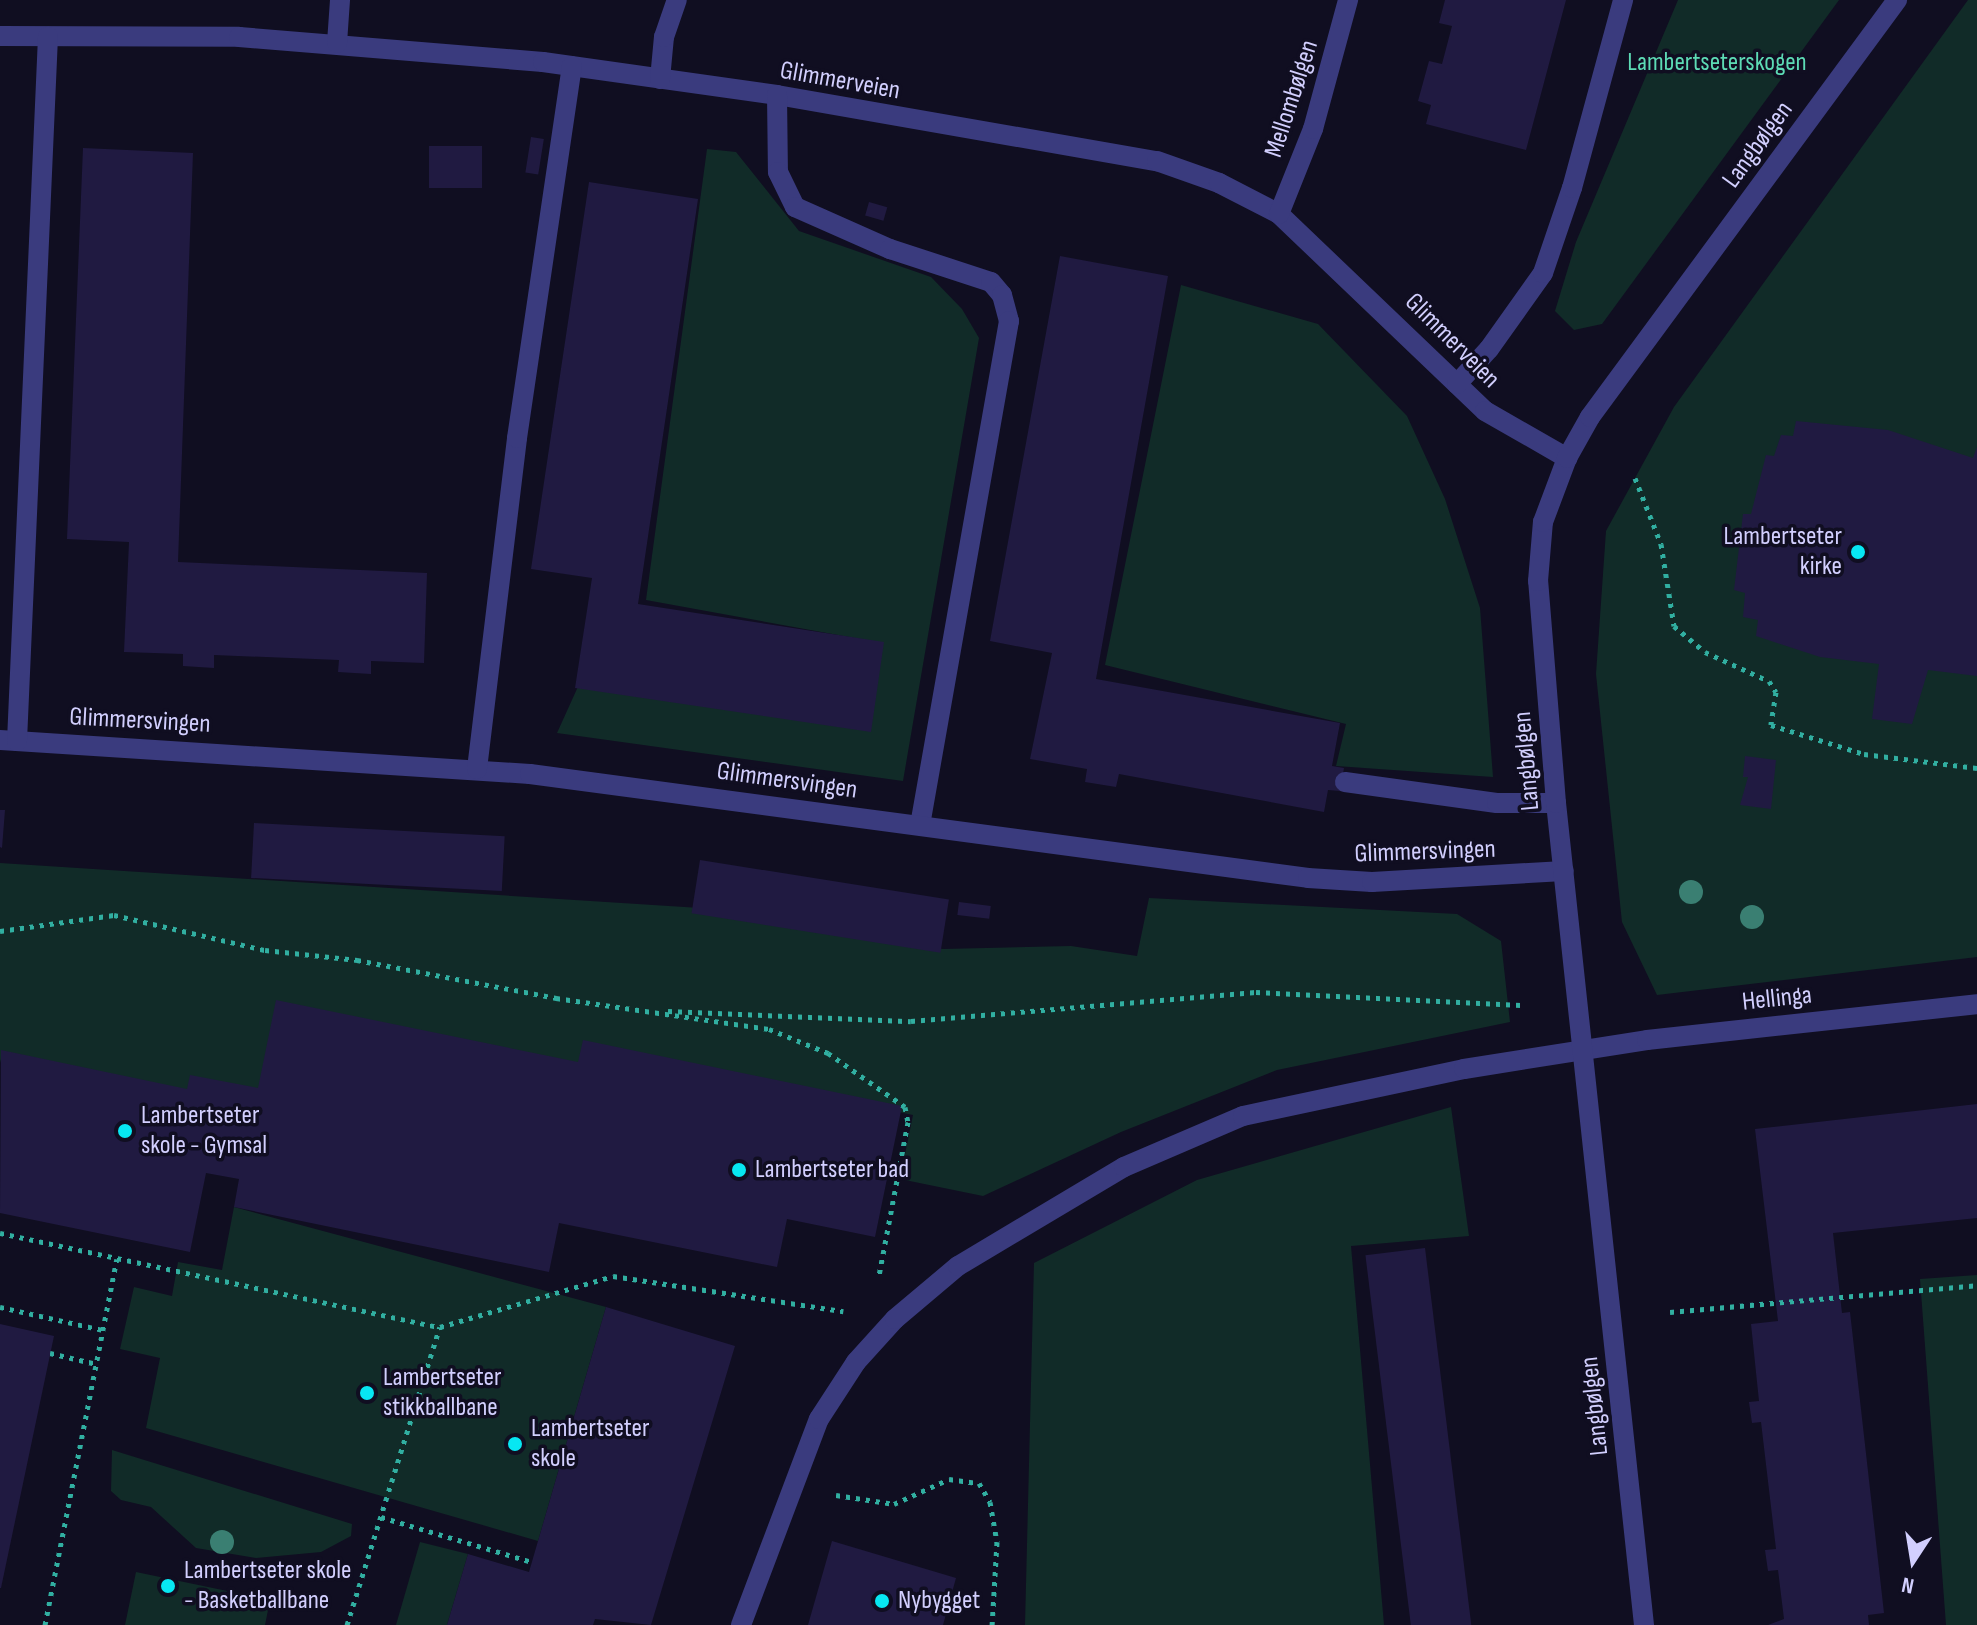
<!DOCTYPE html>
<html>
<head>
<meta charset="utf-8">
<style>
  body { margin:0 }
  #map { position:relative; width:1977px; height:1625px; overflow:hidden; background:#100e21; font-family:"Sofia Sans Condensed",sans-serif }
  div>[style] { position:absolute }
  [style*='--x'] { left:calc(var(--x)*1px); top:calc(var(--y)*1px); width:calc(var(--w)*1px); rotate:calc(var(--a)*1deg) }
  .green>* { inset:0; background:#112b28 }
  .building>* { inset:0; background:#201a41; transform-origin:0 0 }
  .path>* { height:5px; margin-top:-2.5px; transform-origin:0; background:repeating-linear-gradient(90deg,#31afa1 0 4px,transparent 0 10px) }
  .minor>* { height:20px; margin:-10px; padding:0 10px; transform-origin:10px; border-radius:10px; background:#3a3b7e }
  .trees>* { width:24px; height:24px; margin:-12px; border-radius:50%; background:#3a7f72 }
  .dots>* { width:22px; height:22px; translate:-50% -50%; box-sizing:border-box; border:4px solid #100e21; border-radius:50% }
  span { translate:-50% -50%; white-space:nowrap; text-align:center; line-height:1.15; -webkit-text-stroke:7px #100e21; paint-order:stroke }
  .park-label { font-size:26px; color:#5ddbb5 }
  .street-label { font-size:26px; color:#d2cffe }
  .poi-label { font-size:26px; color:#d2cffe }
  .right { translate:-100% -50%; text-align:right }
  .left { translate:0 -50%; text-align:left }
  .north { position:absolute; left:1873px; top:1521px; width:80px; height:80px; -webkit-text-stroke:6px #100e21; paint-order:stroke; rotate:192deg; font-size:22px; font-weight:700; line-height:32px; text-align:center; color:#d2cffe }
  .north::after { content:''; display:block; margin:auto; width:28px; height:36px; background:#d2cffe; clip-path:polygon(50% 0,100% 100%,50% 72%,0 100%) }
</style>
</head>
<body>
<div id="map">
  <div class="green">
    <div style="clip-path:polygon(1678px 0,1839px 0,1602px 324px,1574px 330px,1555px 311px,1576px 242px)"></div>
    <div style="clip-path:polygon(1968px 0,1977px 0,1977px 957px,1657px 995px,1622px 922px,1596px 674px,1606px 531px,1674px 407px)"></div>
    <div style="clip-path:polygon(707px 149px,736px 152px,799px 231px,931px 277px,962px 309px,979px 338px,903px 781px,557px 733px,581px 680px,882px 643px,646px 600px)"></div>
    <div style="clip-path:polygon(1181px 285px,1318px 324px,1407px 416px,1445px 499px,1480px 608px,1493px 777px,1336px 766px,1346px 724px,1105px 665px)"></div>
    <div style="clip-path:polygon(0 863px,700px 908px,943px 949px,1071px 946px,1137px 956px,1149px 898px,1457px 914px,1501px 941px,1510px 1022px,1277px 1070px,1121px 1132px,983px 1196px,900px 1179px,913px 1115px,589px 1047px,584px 1070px,262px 1106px,3px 1051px,0 1063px)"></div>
    <div style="clip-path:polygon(1451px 1107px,1469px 1236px,1351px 1246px,1384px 1625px,1025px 1625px,1034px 1263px,1197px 1180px)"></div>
    <div style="clip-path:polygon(234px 1207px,606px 1307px,538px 1541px,146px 1428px,160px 1358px,120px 1349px,134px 1287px,172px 1296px,178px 1262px,222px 1270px)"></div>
    <div style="clip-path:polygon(1977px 1275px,1977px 1625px,1946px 1625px,1920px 1279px)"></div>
    <div style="clip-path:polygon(112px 1450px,352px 1524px,351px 1536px,321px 1552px,256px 1558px,196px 1548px,151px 1507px,121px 1500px,111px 1491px)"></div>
    <div style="clip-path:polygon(420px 1542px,468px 1554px,447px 1625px,396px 1625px)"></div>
    <div style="clip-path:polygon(136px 1572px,270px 1600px,265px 1625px,125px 1625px)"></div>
  </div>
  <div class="building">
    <div style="clip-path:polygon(1445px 0,1566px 0,1526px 150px,1426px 124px,1431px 105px,1418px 101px,1429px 61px,1442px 64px,1452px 26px,1439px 23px)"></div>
    <div style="left:531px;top:137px;width:13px;height:36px;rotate:9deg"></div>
    <div style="left:429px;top:146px;width:53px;height:42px"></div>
    <div style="clip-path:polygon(83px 148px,193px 153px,178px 562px,427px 573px,424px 663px,371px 661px,371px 674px,338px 672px,339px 660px,214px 655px,214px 668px,183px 666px,183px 654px,124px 652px,129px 542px,67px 539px)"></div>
    <div style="clip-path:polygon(589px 182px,698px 199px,638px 604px,884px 642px,871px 732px,575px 688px,592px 578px,531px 569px)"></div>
    <div style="left:869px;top:202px;width:19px;height:14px;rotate:16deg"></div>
    <div style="clip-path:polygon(1060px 256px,1168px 276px,1096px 679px,1340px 723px,1332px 766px,1344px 768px,1340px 791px,1328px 790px,1324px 812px,1119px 774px,1116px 787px,1085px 782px,1087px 769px,1030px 759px,1052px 653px,990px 641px)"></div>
    <div style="clip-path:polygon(1796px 421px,1888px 430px,1973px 458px,1977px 447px,1977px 676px,1928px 670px,1912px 724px,1872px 719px,1879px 664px,1820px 657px,1756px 636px,1758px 620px,1743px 617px,1745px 593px,1734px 590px,1743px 514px,1751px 514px,1766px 455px,1774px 456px,1781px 435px,1793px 436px)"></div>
    <div style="clip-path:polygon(1745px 756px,1776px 760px,1771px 809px,1740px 805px,1748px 777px,1743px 777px)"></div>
    <div style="clip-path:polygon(0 810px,5px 810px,2px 848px,0 847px)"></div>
    <div style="left:254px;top:823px;width:251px;height:55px;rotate:3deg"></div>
    <div style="left:700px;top:860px;width:252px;height:54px;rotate:9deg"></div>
    <div style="left:959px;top:902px;width:32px;height:13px;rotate:7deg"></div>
    <div style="clip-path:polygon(276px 1000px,578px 1062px,583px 1040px,902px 1106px,875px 1237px,787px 1219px,777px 1267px,559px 1223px,549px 1272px,234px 1207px,239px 1179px,206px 1173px,190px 1252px,0 1213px,1px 1050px,187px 1089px,190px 1075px,258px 1088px)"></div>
    <div style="clip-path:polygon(1977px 1104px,1977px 1218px,1833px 1233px,1842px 1313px,1850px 1312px,1884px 1613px,1868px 1615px,1869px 1625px,1768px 1625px,1784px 1619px,1778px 1570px,1768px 1571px,1765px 1550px,1776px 1549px,1761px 1422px,1752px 1423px,1749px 1402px,1759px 1401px,1751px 1324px,1778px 1321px,1755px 1129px)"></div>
    <div style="left:1425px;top:1248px;width:380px;height:60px;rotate:83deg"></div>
    <div style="clip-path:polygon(606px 1307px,735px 1346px,651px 1625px,595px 1619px,593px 1625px,447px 1625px,468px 1554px,529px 1572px)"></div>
    <div style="clip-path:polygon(0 1324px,54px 1336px,1px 1588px,0 1588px)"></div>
    <div style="clip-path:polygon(832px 1541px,956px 1578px,943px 1625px,808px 1625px)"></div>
  </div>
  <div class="path">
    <div style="--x:1635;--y:478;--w:71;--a:68.5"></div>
    <div style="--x:1661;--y:544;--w:83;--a:81"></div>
    <div style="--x:1674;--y:626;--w:40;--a:40"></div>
    <div style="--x:1705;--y:652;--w:70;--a:24.4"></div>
    <div style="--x:1769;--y:681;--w:13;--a:58"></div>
    <div style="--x:1776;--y:692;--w:33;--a:99"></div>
    <div style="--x:1771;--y:725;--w:97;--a:17.3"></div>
    <div style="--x:1864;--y:754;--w:114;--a:7.1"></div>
    <div style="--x:0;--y:931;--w:115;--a:-8"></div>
    <div style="--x:114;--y:915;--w:155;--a:13.1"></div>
    <div style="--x:265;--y:950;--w:93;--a:6.2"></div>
    <div style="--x:357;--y:960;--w:203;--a:10.8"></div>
    <div style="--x:556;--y:998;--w:215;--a:8.3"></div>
    <div style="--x:769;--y:1029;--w:64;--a:22.1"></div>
    <div style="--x:828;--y:1053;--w:94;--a:35"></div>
    <div style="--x:905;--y:1107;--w:15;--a:79"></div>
    <div style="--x:908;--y:1122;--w:157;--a:100.7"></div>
    <div style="--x:668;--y:1011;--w:243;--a:2.4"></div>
    <div style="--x:911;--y:1021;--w:346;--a:-4.8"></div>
    <div style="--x:1256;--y:992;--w:265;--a:2.8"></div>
    <div style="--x:0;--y:1233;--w:450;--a:12.1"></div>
    <div style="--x:440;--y:1327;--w:180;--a:-16.4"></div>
    <div style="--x:613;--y:1276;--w:233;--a:8.7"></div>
    <div style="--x:0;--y:1307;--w:106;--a:12.6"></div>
    <div style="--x:1670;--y:1312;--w:308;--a:-5"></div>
    <div style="--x:50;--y:1353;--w:48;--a:13.2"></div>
    <div style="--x:836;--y:1495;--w:59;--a:8.8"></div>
    <div style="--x:894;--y:1504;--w:60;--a:-24.4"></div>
    <div style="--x:949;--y:1479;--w:30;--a:8"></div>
    <div style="--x:979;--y:1483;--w:22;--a:60"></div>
    <div style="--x:990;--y:1502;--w:41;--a:80.1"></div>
    <div style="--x:997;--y:1542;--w:83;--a:93.4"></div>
    <div style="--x:381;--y:1517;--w:158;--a:16.6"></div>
    <div style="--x:45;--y:1625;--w:373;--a:-78.9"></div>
    <div style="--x:347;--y:1625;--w:312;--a:-72.7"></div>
  </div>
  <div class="minor">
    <div style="--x:0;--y:36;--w:239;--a:0.2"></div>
    <div style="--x:239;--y:37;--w:305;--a:4.7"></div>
    <div style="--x:543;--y:62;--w:236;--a:8"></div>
    <div style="--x:777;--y:95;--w:386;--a:9.9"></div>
    <div style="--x:1157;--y:161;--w:66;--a:19.5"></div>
    <div style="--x:1219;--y:183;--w:68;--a:27.3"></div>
    <div style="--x:1279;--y:214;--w:285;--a:43.7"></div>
    <div style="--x:1485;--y:411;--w:95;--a:29.8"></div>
    <div style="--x:337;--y:43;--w:43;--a:-86"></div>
    <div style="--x:660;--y:79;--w:42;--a:-84.6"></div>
    <div style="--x:664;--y:37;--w:39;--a:-71"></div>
    <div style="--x:777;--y:95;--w:77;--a:89.3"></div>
    <div style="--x:778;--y:172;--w:39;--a:64"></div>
    <div style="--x:795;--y:207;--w:104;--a:23.9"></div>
    <div style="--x:890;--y:249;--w:106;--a:18.1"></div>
    <div style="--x:991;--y:282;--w:17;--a:50"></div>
    <div style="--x:1002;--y:295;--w:27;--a:75"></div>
    <div style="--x:1009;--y:321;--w:512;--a:100.01"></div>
    <div style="--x:1279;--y:214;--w:92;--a:-68.2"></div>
    <div style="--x:1313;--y:129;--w:134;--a:-74.8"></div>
    <div style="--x:1457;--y:384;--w:47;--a:-47.6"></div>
    <div style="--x:1489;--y:349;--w:93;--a:-54.6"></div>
    <div style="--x:1543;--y:273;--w:90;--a:-71.2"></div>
    <div style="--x:1572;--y:188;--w:195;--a:-74.8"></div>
    <div style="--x:0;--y:740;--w:531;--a:3.67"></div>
    <div style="--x:530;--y:774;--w:785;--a:7.61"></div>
    <div style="--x:1308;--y:878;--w:64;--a:3.6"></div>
    <div style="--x:1372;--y:882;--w:192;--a:-3.3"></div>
    <div style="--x:17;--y:741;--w:705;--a:-87.48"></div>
    <div style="--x:477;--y:769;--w:333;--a:-83.1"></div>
    <div style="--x:517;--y:438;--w:376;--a:-81.6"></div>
    <div style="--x:1345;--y:782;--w:153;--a:7.9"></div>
    <div style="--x:1497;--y:803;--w:59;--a:0"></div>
    <div style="--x:741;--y:1625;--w:220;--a:-69.3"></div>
    <div style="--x:819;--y:1419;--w:68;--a:-57"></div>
    <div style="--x:856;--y:1362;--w:58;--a:-47.8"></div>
    <div style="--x:895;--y:1319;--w:82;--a:-40.1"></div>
    <div style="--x:958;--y:1266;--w:193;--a:-30.8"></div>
    <div style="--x:1124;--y:1167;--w:129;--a:-23.2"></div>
    <div style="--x:1243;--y:1116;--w:226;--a:-12"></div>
    <div style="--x:1464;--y:1069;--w:185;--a:-9"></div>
    <div style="--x:1647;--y:1040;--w:332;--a:-6.2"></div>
    <div style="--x:1644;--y:1625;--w:827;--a:-96.11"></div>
    <div style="--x:1556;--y:803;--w:223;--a:-94.6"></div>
    <div style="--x:1538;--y:581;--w:59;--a:-85.2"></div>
    <div style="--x:1543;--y:522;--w:68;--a:-69.4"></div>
    <div style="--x:1567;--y:458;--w:47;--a:-60.7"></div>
    <div style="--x:1590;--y:417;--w:518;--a:-53.64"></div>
  </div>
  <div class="trees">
    <div style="left:1691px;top:892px"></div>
    <div style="left:1752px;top:917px"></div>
    <div style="left:222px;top:1542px"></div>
  </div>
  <div class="dots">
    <div style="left:1858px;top:552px;background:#07e7f2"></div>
    <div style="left:125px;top:1131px;background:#07e7f2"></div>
    <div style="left:739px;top:1170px;background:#07e7f2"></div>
    <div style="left:367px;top:1393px;background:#07e7f2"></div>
    <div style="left:515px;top:1444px;background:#07e7f2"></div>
    <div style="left:168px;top:1586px;background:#07e7f2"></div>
    <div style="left:882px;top:1601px;background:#07e7f2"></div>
  </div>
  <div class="park-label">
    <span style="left:1717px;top:63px">Lambertseterskogen</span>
  </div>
  <div class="street-label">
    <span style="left:840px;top:81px;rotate:10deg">Glimmerveien</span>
    <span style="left:1292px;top:99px;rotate:-72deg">Mellombølgen</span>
    <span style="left:1758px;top:145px;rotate:-54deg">Langbølgen</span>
    <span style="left:1452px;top:341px;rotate:45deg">Glimmerveien</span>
    <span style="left:140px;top:721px;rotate:3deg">Glimmersvingen</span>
    <span style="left:1527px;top:761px;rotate:-95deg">Langbølgen</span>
    <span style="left:787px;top:781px;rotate:8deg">Glimmersvingen</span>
    <span style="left:1425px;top:852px;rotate:-2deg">Glimmersvingen</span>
    <span style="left:1777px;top:999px;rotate:-6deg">Hellinga</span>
    <span style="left:1595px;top:1406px;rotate:-96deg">Langbølgen</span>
  </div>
  <div class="poi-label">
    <span class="right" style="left:1842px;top:552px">Lambertseter<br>kirke</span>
    <span class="left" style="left:141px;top:1131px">Lambertseter<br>skole - Gymsal</span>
    <span class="left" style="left:755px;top:1170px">Lambertseter bad</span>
    <span class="left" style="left:383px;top:1393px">Lambertseter<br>stikkballbane</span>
    <span class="left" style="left:531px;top:1444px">Lambertseter<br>skole</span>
    <span class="left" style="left:184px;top:1586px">Lambertseter skole<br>- Basketballbane</span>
    <span class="left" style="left:898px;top:1601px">Nybygget</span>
  </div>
  <div class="north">N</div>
</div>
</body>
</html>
